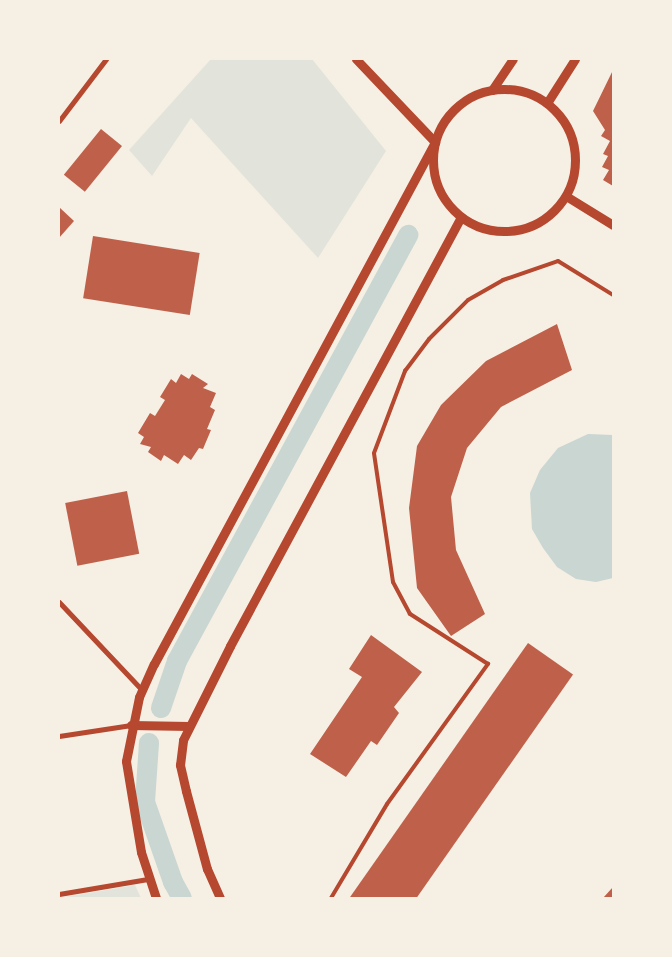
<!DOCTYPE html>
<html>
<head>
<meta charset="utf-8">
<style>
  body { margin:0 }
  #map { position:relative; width:672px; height:957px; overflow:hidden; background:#f6efe4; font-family:"Sofia Sans Condensed",sans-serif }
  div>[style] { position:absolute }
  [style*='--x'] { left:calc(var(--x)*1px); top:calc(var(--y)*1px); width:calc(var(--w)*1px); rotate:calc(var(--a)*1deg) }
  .green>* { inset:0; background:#e2e4dc }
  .water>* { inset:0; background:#c9d6d2 }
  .canal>* { height:20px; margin:-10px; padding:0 10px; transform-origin:10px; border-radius:10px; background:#c9d6d2 }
  .building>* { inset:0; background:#bf614a; transform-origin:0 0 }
  .service>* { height:4px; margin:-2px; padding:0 2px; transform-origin:2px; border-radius:2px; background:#b5482f }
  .minor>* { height:5px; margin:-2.5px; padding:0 2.5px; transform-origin:2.5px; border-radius:2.5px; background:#b5482f }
  .tertiary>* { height:9px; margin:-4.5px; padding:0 4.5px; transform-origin:4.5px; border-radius:4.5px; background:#b5482f }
  .tertiary>.ring { margin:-4.5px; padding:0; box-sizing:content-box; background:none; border:9px solid #b5482f; border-radius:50% }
  span { translate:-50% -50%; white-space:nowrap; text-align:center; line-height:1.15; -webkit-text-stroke:4px #f6efe4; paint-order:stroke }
  .frame { position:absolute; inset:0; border:60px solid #f6efe4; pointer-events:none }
</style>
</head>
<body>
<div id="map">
  <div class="green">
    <div style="clip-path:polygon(211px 59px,312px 59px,386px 151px,318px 258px,191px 118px,152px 176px,129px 150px)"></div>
    <div style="clip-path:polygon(135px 885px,141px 898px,59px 898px)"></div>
  </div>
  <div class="water">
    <div style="clip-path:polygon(588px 434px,613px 435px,613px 578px,596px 582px,576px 579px,557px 567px,543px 548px,532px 529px,530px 493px,540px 470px,558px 448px)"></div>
  </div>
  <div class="canal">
    <div style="--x:161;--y:708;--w:50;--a:-71.2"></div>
    <div style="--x:177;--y:661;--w:485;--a:-61.5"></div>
    <div style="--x:149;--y:743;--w:59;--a:93.9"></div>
    <div style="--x:145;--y:802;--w:85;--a:70.7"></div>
    <div style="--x:173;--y:882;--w:18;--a:61"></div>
  </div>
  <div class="building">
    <div style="clip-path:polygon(613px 70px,613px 186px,603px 180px,609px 170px,602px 167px,608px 156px,603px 154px,610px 141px,601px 136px,605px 130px,593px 111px)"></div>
    <div style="left:101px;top:129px;width:27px;height:59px;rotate:39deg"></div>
    <div style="clip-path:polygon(59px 207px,74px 221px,59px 238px)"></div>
    <div style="left:93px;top:236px;width:108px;height:63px;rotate:9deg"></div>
    <div style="clip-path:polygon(557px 324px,572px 370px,501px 407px,467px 448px,451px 497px,456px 550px,485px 614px,451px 636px,417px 588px,409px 508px,417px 446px,441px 405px,486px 361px)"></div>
    <div style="clip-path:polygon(181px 374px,189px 379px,192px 374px,208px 384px,203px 388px,216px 393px,210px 407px,215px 410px,207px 429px,211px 430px,203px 449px,199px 448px,191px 460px,184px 455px,178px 464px,164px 455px,161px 461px,148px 452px,151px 447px,140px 444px,144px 437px,138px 433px,150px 413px,155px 416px,165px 400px,160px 397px,171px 379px,176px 383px)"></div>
    <div style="left:127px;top:491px;width:64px;height:63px;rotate:79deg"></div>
    <div style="clip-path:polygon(371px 635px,422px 672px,394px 707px,399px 713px,377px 745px,371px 741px,346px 777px,310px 754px,362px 677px,349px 669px)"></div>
    <div style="left:528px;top:643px;width:55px;height:312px;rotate:35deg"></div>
    <div style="clip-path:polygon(613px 887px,613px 898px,603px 898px)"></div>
  </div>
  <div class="service">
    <div style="--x:331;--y:898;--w:109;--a:-59.2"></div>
    <div style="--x:387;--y:804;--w:173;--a:-54.2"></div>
    <div style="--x:488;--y:664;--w:93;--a:-147.3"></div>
    <div style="--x:410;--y:614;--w:36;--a:-118"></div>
    <div style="--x:393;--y:582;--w:130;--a:-98.4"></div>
    <div style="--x:374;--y:453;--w:88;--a:-69.3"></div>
    <div style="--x:405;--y:371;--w:40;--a:-53"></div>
    <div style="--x:429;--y:339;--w:55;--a:-45"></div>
    <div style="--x:468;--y:300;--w:40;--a:-29.7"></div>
    <div style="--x:503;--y:280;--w:58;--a:-19.1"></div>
    <div style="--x:558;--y:261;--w:65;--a:31.7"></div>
  </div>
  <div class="minor">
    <div style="--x:59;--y:121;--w:78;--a:-52.8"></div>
    <div style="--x:59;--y:602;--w:121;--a:46.7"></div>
    <div style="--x:59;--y:736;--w:73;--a:-8.7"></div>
    <div style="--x:59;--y:894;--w:90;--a:-9.6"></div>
  </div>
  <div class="tertiary">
    <div style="--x:356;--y:59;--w:115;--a:46.4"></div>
    <div class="ring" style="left:433px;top:89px;width:133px;height:133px"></div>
    <div style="--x:492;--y:90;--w:37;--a:-56"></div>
    <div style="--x:547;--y:103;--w:52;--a:-57.5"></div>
    <div style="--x:566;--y:196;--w:55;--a:31.7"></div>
    <div style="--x:131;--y:725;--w:58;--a:1"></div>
    <div style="--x:156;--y:898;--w:48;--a:-108.1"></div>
    <div style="--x:141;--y:852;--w:92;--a:-99.4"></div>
    <div style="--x:126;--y:761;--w:65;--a:-78.5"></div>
    <div style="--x:139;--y:697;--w:36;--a:-66"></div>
    <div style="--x:154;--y:664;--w:593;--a:-61.71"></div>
    <div style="--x:220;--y:898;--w:32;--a:-114"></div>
    <div style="--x:207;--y:869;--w:81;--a:-105.1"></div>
    <div style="--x:186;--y:791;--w:27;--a:-103"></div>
    <div style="--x:180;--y:765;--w:25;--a:-83"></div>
    <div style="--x:183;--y:740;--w:105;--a:-63.4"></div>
    <div style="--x:230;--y:646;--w:487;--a:-61.7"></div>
  </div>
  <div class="frame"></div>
</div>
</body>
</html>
